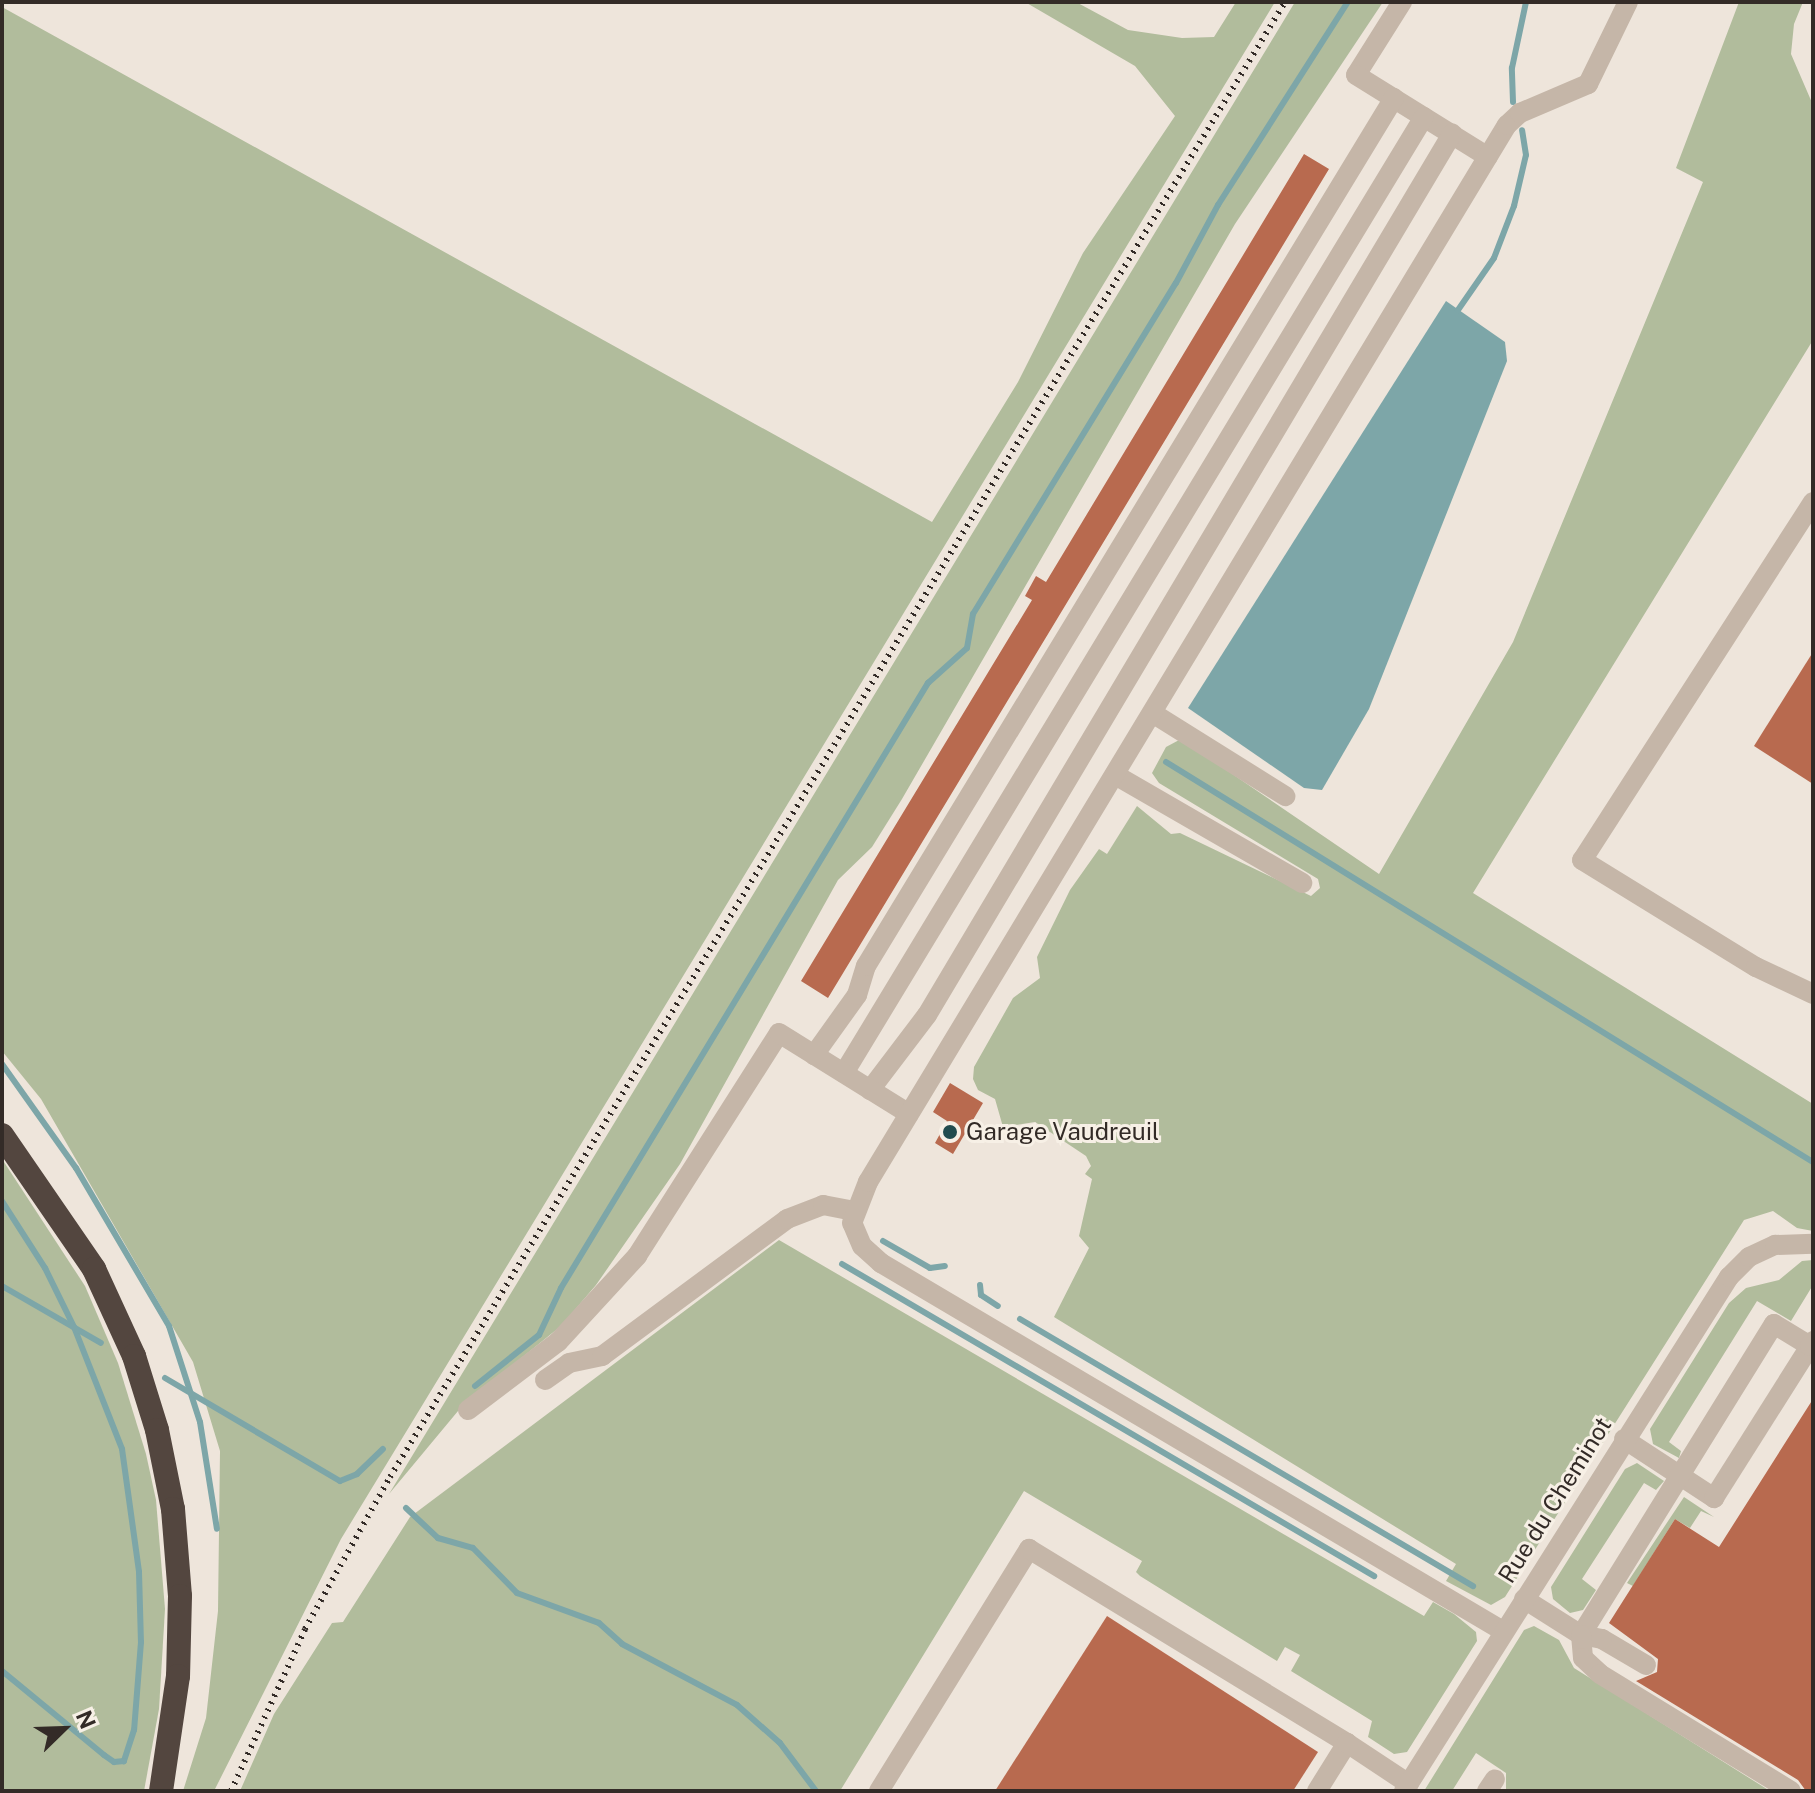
<!DOCTYPE html>
<html>
<head>
<meta charset="utf-8">
<style>
  body { margin:0 }
  #map { position:relative; width:1815px; height:1793px; overflow:hidden; background:#eee5db; font-family:"Public Sans",sans-serif }
  div>[style] { position:absolute }
  [style*='--x'] { left:calc(var(--x)*1px); top:calc(var(--y)*1px); width:calc(var(--w)*1px); rotate:calc(var(--a)*1deg) }
  .green>* { inset:0; background:#b1bc9c }
  .water>* { inset:0; background:#7da6a8 }
  .stream>* { height:6px; margin:-3px; padding:0 3px; transform-origin:3px; border-radius:3px; background:#7da6a8 }
  .building>* { inset:0; background:#b86a4f }
  .minor>* { height:20px; margin:-10px; padding:0 10px; transform-origin:10px; border-radius:10px; background:#c5b6a8 }
  .highway>* { height:24px; margin:-12px; padding:0 12px; transform-origin:12px; border-radius:12px; background:#53463f }
  .rail>* { height:6px; margin-top:-3px; transform-origin:0; background:repeating-linear-gradient(90deg,#332b27 0 2px,transparent 0 8px) }
  .dots>* { width:22px; height:22px; translate:-50% -50%; box-sizing:border-box; border:4px solid #f7f0e6; border-radius:50% }
  span { translate:-50% -50%; white-space:nowrap; text-align:center; line-height:1.15; -webkit-text-stroke:6px #f7f0e6; paint-order:stroke }
  .poi-label { font-size:24px; color:#332b27 }
  .left { translate:0 -50%; text-align:left }
  .street-label { font-size:24px; color:#332b27 }
  .frame { position:absolute; inset:0; border:4px solid #332b27; pointer-events:none }
  .north { position:absolute; left:24px; top:1689px; width:80px; height:80px; -webkit-text-stroke:6px #f7f0e6; paint-order:stroke; rotate:67deg; font-size:22px; font-weight:700; line-height:32px; text-align:center; color:#332b27 }
  .north::after { content:''; display:block; margin:auto; width:28px; height:36px; background:#332b27; clip-path:polygon(50% 0,100% 100%,50% 72%,0 100%) }
</style>
</head>
<body>
<div id="map">
  <div class="green">
    <div style="clip-path:polygon(1025px 2px,1076px 2px,1128px 30px,1182px 38px,1214px 37px,1236px 2px,1275px 2px,341px 1539px,214px 1791px,183px 1791px,206px 1718px,218px 1611px,220px 1451px,193px 1362px,41px 1099px,2px 1051px,2px 7px,932px 522px,1018px 382px,1083px 253px,1175px 116px,1135px 66px)"></div>
    <div style="clip-path:polygon(1295px 2px,1383px 2px,1235px 224px,902px 799px,872px 847px,838px 880px,680px 1164px,596px 1285px,561px 1326px,463px 1405px,389px 1494px)"></div>
    <div style="clip-path:polygon(1739px 2px,1803px 2px,1794px 24px,1791px 54px,1813px 105px,1813px 340px,1473px 893px,1813px 1104px,1813px 1231px,1797px 1228px,1773px 1211px,1744px 1220px,1505px 1597px,1491px 1605px,1446px 1581px,1456px 1564px,1054px 1317px,1089px 1248px,1079px 1236px,1092px 1179px,1085px 1174px,1091px 1166px,1086px 1156px,1035px 1122px,1003px 1127px,995px 1099px,978px 1090px,973px 1079px,974px 1067px,1013px 998px,1040px 978px,1037px 957px,1070px 890px,1099px 849px,1107px 854px,1137px 806px,1171px 834px,1180px 833px,1311px 896px,1320px 888px,1318px 879px,1159px 783px,1152px 773px,1166px 747px,1181px 739px,1379px 874px,1513px 642px,1703px 182px,1676px 168px)"></div>
    <div style="clip-path:polygon(2px 1159px,85px 1286px,118px 1363px,146px 1454px,156px 1500px,165px 1609px,159px 1709px,144px 1791px,2px 1789px)"></div>
    <div style="clip-path:polygon(779px 1240px,1424px 1616px,1433px 1602px,1454px 1614px,1476px 1632px,1477px 1641px,1407px 1752px,1394px 1754px,1368px 1737px,1372px 1721px,1291px 1671px,1300px 1655px,1285px 1647px,1277px 1661px,1140px 1576px,1136px 1572px,1142px 1561px,1024px 1491px,840px 1791px,240px 1791px,274px 1714px,332px 1623px,343px 1622px,410px 1517px)"></div>
    <div style="clip-path:polygon(1813px 1260px,1813px 1285px,1791px 1321px,1757px 1301px,1669px 1442px,1681px 1451px,1679px 1458px,1653px 1444px,1650px 1429px,1729px 1303px,1746px 1288px,1779px 1280px,1802px 1261px)"></div>
    <div style="clip-path:polygon(1637px 1463px,1664px 1481px,1656px 1490px,1644px 1483px,1582px 1579px,1596px 1590px,1583px 1610px,1570px 1613px,1553px 1599px,1551px 1587px,1625px 1469px)"></div>
    <div style="clip-path:polygon(1684px 1497px,1714px 1517px,1701px 1511px,1690px 1528px,1675px 1519px,1633px 1586px,1627px 1583px)"></div>
    <div style="clip-path:polygon(1534px 1626px,1559px 1640px,1574px 1668px,1770px 1791px,1506px 1791px,1506px 1773px,1476px 1753px,1452px 1791px,1424px 1791px,1524px 1630px)"></div>
  </div>
  <div class="water">
    <div style="clip-path:polygon(1446px 301px,1505px 342px,1507px 361px,1369px 709px,1322px 790px,1304px 788px,1188px 708px)"></div>
  </div>
  <div class="stream">
    <div style="--x:1513;--y:102;--w:34;--a:-92"></div>
    <div style="--x:1512;--y:68;--w:67;--a:-78"></div>
    <div style="--x:1458;--y:310;--w:63;--a:-55.3"></div>
    <div style="--x:1494;--y:258;--w:56;--a:-69"></div>
    <div style="--x:1514;--y:206;--w:52;--a:-76.8"></div>
    <div style="--x:1526;--y:155;--w:25;--a:-99"></div>
    <div style="--x:1166;--y:762;--w:761;--a:31.73"></div>
    <div style="--x:2;--y:1064;--w:128;--a:54.6"></div>
    <div style="--x:76;--y:1168;--w:183;--a:59.5"></div>
    <div style="--x:169;--y:1326;--w:101;--a:72.1"></div>
    <div style="--x:200;--y:1422;--w:108;--a:81"></div>
    <div style="--x:2;--y:1201;--w:80;--a:57.3"></div>
    <div style="--x:45;--y:1268;--w:66;--a:63.8"></div>
    <div style="--x:74;--y:1327;--w:131;--a:68.5"></div>
    <div style="--x:122;--y:1449;--w:124;--a:82.1"></div>
    <div style="--x:139;--y:1572;--w:70;--a:88.4"></div>
    <div style="--x:141;--y:1642;--w:88;--a:94.5"></div>
    <div style="--x:134;--y:1730;--w:33;--a:108"></div>
    <div style="--x:124;--y:1761;--w:10;--a:174"></div>
    <div style="--x:114;--y:1762;--w:12;--a:-145"></div>
    <div style="--x:104;--y:1755;--w:132;--a:-140.5"></div>
    <div style="--x:883;--y:1241;--w:54;--a:29.9"></div>
    <div style="--x:930;--y:1268;--w:15;--a:-8"></div>
    <div style="--x:842;--y:1264;--w:617;--a:30.39"></div>
    <div style="--x:980;--y:1285;--w:10;--a:84"></div>
    <div style="--x:981;--y:1295;--w:20;--a:33"></div>
    <div style="--x:2;--y:1286;--w:114;--a:29.9"></div>
    <div style="--x:1020;--y:1319;--w:526;--a:30.52"></div>
    <div style="--x:165;--y:1378;--w:203;--a:30.5"></div>
    <div style="--x:340;--y:1481;--w:18;--a:-22"></div>
    <div style="--x:357;--y:1474;--w:36;--a:-44"></div>
    <div style="--x:475;--y:1386;--w:82;--a:-38.6"></div>
    <div style="--x:539;--y:1335;--w:52;--a:-64.9"></div>
    <div style="--x:561;--y:1288;--w:708;--a:-58.76"></div>
    <div style="--x:928;--y:683;--w:52;--a:-41.9"></div>
    <div style="--x:967;--y:648;--w:35;--a:-80"></div>
    <div style="--x:973;--y:614;--w:388;--a:-58.5"></div>
    <div style="--x:1176;--y:283;--w:89;--a:-61.7"></div>
    <div style="--x:1218;--y:205;--w:241;--a:-57.4"></div>
    <div style="--x:406;--y:1508;--w:44;--a:43.2"></div>
    <div style="--x:438;--y:1538;--w:36;--a:16"></div>
    <div style="--x:473;--y:1548;--w:63;--a:45.6"></div>
    <div style="--x:517;--y:1593;--w:87;--a:20.1"></div>
    <div style="--x:599;--y:1623;--w:31;--a:42"></div>
    <div style="--x:622;--y:1644;--w:130;--a:27.9"></div>
    <div style="--x:737;--y:1705;--w:57;--a:41.5"></div>
    <div style="--x:780;--y:1743;--w:60;--a:53.1"></div>
  </div>
  <div class="building">
    <div style="clip-path:polygon(1304px 154px,1329px 169px,828px 998px,801px 981px,1032px 600px,1025px 596px,1036px 576px,1046px 582px)"></div>
    <div style="clip-path:polygon(1813px 652px,1813px 784px,1754px 746px)"></div>
    <div style="clip-path:polygon(950px 1083px,983px 1103px,953px 1154px,935px 1143px,947px 1121px,933px 1112px)"></div>
    <div style="clip-path:polygon(1813px 1399px,1813px 1791px,1806px 1791px,1798px 1780px,1636px 1681px,1657px 1672px,1658px 1659px,1609px 1623px,1675px 1519px,1719px 1547px)"></div>
    <div style="clip-path:polygon(1107px 1616px,1318px 1752px,1293px 1791px,995px 1791px)"></div>
  </div>
  <div class="minor">
    <div style="--x:1402;--y:2;--w:86;--a:122.2"></div>
    <div style="--x:1356;--y:75;--w:155;--a:31.8"></div>
    <div style="--x:1813;--y:502;--w:426;--a:122.8"></div>
    <div style="--x:1582;--y:860;--w:204;--a:31.6"></div>
    <div style="--x:1756;--y:967;--w:63;--a:25.3"></div>
    <div style="--x:1154;--y:714;--w:155;--a:32"></div>
    <div style="--x:1117;--y:776;--w:214;--a:30"></div>
    <div style="--x:814;--y:1055;--w:74;--a:-54.4"></div>
    <div style="--x:857;--y:995;--w:30;--a:-73"></div>
    <div style="--x:866;--y:966;--w:1016;--a:-58.69"></div>
    <div style="--x:844;--y:1073;--w:1118;--a:-58.76"></div>
    <div style="--x:870;--y:1090;--w:94;--a:-52.8"></div>
    <div style="--x:927;--y:1015;--w:1026;--a:-59.21"></div>
    <div style="--x:545;--y:1380;--w:29;--a:-35"></div>
    <div style="--x:569;--y:1363;--w:34;--a:-12"></div>
    <div style="--x:602;--y:1356;--w:230;--a:-36.5"></div>
    <div style="--x:787;--y:1219;--w:39;--a:-21"></div>
    <div style="--x:823;--y:1205;--w:31;--a:11"></div>
    <div style="--x:468;--y:1410;--w:113;--a:-37.1"></div>
    <div style="--x:558;--y:1342;--w:117;--a:-47.4"></div>
    <div style="--x:637;--y:1256;--w:264;--a:-57.5"></div>
    <div style="--x:779;--y:1033;--w:153;--a:31.9"></div>
    <div style="--x:1624;--y:1439;--w:108;--a:33.2"></div>
    <div style="--x:1714;--y:1498;--w:180;--a:-57.7"></div>
    <div style="--x:1524;--y:1599;--w:67;--a:32.3"></div>
    <div style="--x:1581;--y:1635;--w:366;--a:-58.2"></div>
    <div style="--x:1774;--y:1324;--w:42;--a:31.4"></div>
    <div style="--x:1810;--y:1346;--w:6;--a:-59"></div>
    <div style="--x:1503;--y:1631;--w:723;--a:-149.39"></div>
    <div style="--x:881;--y:1263;--w:25;--a:-138"></div>
    <div style="--x:862;--y:1246;--w:25;--a:-113"></div>
    <div style="--x:852;--y:1223;--w:44;--a:-68.7"></div>
    <div style="--x:868;--y:1182;--w:1235;--a:-58.85"></div>
    <div style="--x:1507;--y:125;--w:18;--a:-43"></div>
    <div style="--x:1520;--y:113;--w:74;--a:-23.1"></div>
    <div style="--x:1588;--y:84;--w:91;--a:-64"></div>
    <div style="--x:1646;--y:1665;--w:51;--a:-149.4"></div>
    <div style="--x:1602;--y:1639;--w:21;--a:-169"></div>
    <div style="--x:1581;--y:1635;--w:23;--a:85"></div>
    <div style="--x:1583;--y:1658;--w:23;--a:43"></div>
    <div style="--x:1600;--y:1674;--w:224;--a:31.5"></div>
    <div style="--x:879;--y:1791;--w:285;--a:-58.2"></div>
    <div style="--x:1029;--y:1549;--w:373;--a:31.4"></div>
    <div style="--x:1317;--y:1791;--w:57;--a:-58"></div>
    <div style="--x:1347;--y:1743;--w:74;--a:33.5"></div>
    <div style="--x:1404;--y:1791;--w:608;--a:-57.7"></div>
    <div style="--x:1729;--y:1277;--w:28;--a:-45"></div>
    <div style="--x:1749;--y:1257;--w:29;--a:-25"></div>
    <div style="--x:1775;--y:1245;--w:38;--a:-2"></div>
    <div style="--x:1487;--y:1791;--w:14;--a:-56"></div>
  </div>
  <div class="highway">
    <div style="--x:2;--y:1135;--w:163;--a:55.5"></div>
    <div style="--x:94;--y:1269;--w:96;--a:65.3"></div>
    <div style="--x:134;--y:1356;--w:77;--a:72.7"></div>
    <div style="--x:157;--y:1430;--w:81;--a:78.6"></div>
    <div style="--x:173;--y:1509;--w:87;--a:85.4"></div>
    <div style="--x:180;--y:1596;--w:80;--a:91.4"></div>
    <div style="--x:178;--y:1676;--w:116;--a:98.4"></div>
  </div>
  <div class="rail">
    <div style="--x:231;--y:1791;--w:178;--a:-65.4"></div>
    <div style="--x:305;--y:1629;--w:174;--a:-60.8"></div>
    <div style="--x:390;--y:1477;--w:1725;--a:-58.75"></div>
  </div>
  <div class="dots">
    <div style="left:950px;top:1132px;background:#224c4f"></div>
  </div>
  <div class="poi-label">
    <span class="left" style="left:966px;top:1132px">Garage Vaudreuil</span>
  </div>
  <div class="street-label">
    <span style="left:1555px;top:1500px;rotate:-58deg">Rue du Cheminot</span>
  </div>
  <div class="frame"></div>
  <div class="north">N</div>
</div>
</body>
</html>
